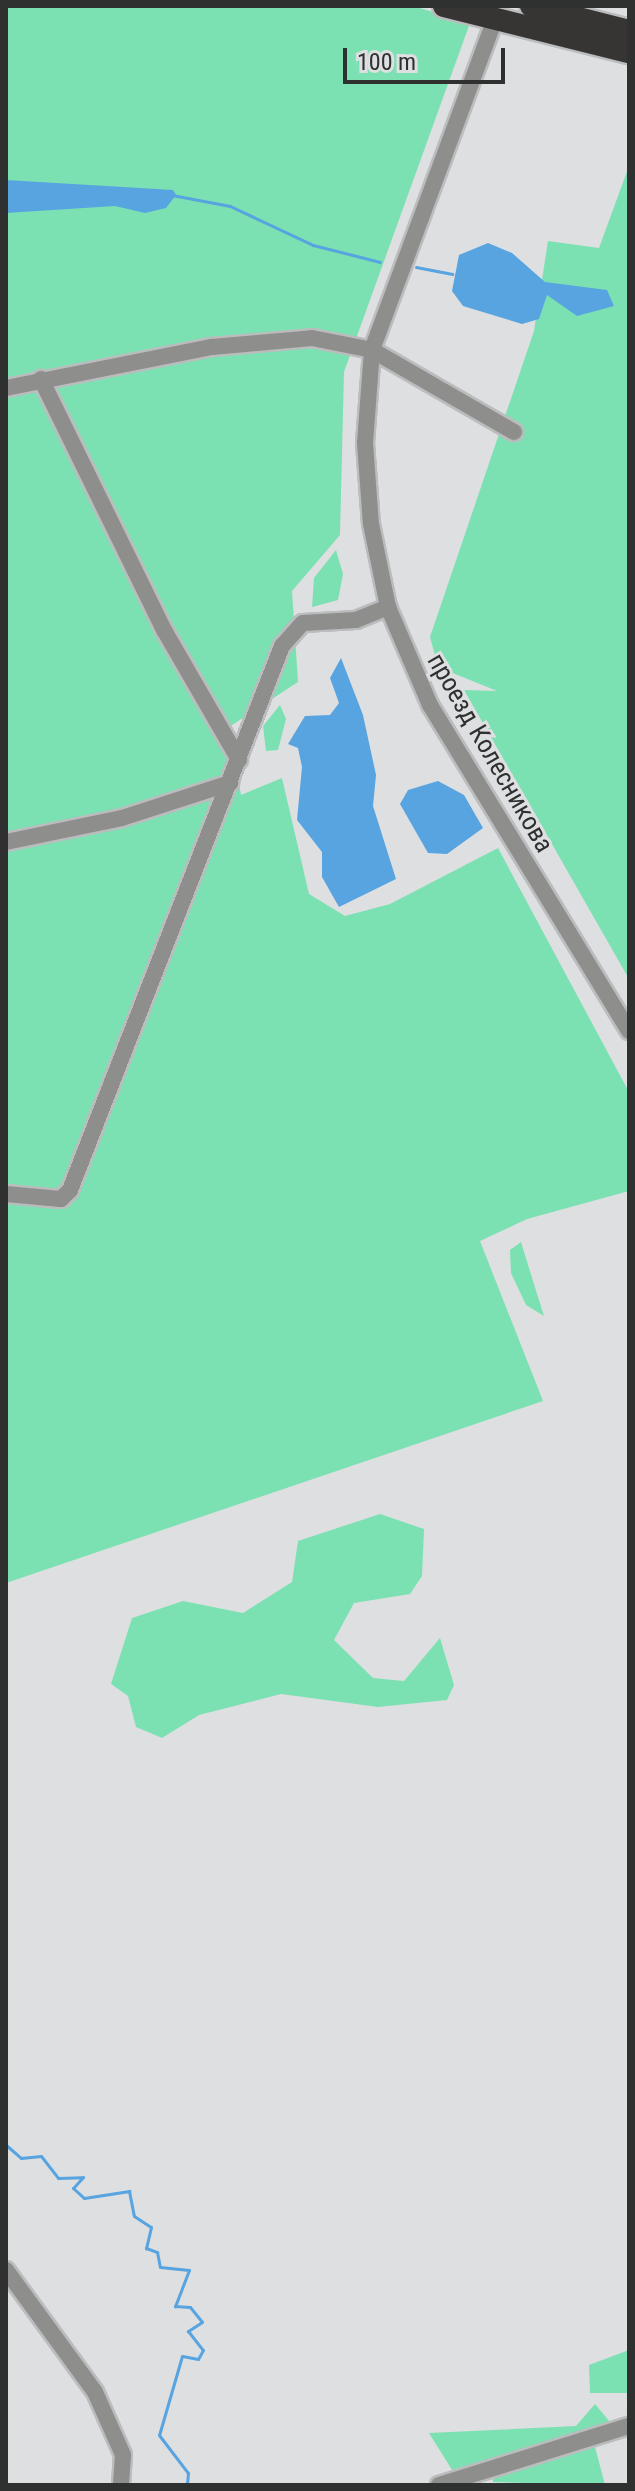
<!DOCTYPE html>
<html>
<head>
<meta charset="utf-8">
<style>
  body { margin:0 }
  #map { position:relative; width:635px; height:2491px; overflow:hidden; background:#dedfe1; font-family:"Roboto Condensed",sans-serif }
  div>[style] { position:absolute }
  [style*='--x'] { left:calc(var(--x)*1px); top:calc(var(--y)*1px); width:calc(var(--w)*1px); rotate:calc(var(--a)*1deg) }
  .green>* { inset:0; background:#7ce1b2 }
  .water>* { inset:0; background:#57a4e1 }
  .stream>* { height:3px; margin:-1.5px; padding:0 1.5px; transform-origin:1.5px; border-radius:1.5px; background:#57a4e1 }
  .roads { filter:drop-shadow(2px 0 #bbbcbe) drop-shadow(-2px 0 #bbbcbe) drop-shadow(0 2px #bbbcbe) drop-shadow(0 -2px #bbbcbe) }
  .minor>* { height:16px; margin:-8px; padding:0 8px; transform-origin:8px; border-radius:8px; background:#8e8e8d }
  .highway>* { height:22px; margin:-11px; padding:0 11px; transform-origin:11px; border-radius:11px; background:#363534 }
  span { translate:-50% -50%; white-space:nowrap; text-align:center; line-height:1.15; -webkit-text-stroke:6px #dedfe1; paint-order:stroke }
  .street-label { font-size:26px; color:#2f3030 }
  .frame { position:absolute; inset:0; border:8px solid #2f3030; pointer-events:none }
  .scale { position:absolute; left:343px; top:48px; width:162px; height:36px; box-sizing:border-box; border:4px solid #2f3030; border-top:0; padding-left:10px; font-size:24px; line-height:28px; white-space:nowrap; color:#2f3030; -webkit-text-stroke:6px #dedfe1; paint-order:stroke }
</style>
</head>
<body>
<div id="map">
  <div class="green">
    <div style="clip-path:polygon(6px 6px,413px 6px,470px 23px,344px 372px,340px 535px,292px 591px,298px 682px,229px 727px,241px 795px,282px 778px,309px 894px,345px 916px,390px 904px,498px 848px,629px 1092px,629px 1191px,527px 1219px,480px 1241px,543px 1401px,6px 1583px)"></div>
    <div style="clip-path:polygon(629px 166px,629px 979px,464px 690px,497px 691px,438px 667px,430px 637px,534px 331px,548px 241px,599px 248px)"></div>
    <div style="clip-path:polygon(336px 550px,343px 574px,338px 600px,312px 607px,314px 578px)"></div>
    <div style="clip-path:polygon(280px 705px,286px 719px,278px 750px,266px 751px,263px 726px)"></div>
    <div style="clip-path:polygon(521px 1242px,533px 1281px,544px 1316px,526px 1305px,511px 1273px,510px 1250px)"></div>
    <div style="clip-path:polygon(380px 1514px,424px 1529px,422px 1576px,410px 1594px,354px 1603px,334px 1640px,373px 1678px,404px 1681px,440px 1638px,454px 1685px,447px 1700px,378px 1707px,281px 1694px,199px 1715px,162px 1738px,136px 1727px,128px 1696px,111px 1684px,132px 1618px,183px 1601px,243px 1613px,292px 1582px,298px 1541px)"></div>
    <div style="clip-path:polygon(629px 2350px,629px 2393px,590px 2393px,589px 2365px)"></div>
    <div style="clip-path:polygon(595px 2404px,610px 2422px,601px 2429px,452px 2470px,429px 2433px,576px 2426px)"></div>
    <div style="clip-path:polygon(587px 2445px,595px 2447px,605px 2485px,493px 2482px,492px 2470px)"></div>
  </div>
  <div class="water">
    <div style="clip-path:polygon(6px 180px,173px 190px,176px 195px,166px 208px,145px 213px,115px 206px,6px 213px)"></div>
    <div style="clip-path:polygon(488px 243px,512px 253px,545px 282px,607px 290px,614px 306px,577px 316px,547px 295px,539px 319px,522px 324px,463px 306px,452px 291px,459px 255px)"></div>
    <div style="clip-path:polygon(341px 658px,363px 715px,376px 775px,373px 806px,396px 879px,339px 907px,322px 877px,322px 852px,297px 820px,302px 767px,298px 748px,288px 744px,305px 716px,330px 715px,339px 703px,330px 678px)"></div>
    <div style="clip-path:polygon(438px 781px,464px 795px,483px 828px,447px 854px,428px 853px,400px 804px,408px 790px)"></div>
  </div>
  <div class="stream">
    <div style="--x:172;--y:195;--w:59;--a:10.7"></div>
    <div style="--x:230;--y:206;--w:92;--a:25.2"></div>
    <div style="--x:313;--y:245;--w:69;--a:14.2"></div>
    <div style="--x:416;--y:267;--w:37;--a:11"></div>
    <div style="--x:6;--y:2125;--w:6;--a:90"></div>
    <div style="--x:6;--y:2145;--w:20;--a:41"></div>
    <div style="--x:21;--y:2158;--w:20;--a:-6"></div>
    <div style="--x:41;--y:2156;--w:28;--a:52"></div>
    <div style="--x:58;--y:2178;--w:25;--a:-2"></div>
    <div style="--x:83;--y:2177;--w:15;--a:132"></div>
    <div style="--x:73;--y:2188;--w:15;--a:42"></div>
    <div style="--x:84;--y:2198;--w:46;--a:-8.8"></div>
    <div style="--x:129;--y:2191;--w:25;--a:79"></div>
    <div style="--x:134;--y:2216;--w:20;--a:33"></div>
    <div style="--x:151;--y:2227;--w:22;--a:103"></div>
    <div style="--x:146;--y:2248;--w:12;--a:20"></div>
    <div style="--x:157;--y:2252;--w:15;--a:79"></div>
    <div style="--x:160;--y:2267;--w:29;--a:6"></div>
    <div style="--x:189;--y:2270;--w:39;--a:111"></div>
    <div style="--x:175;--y:2306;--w:15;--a:4"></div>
    <div style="--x:190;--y:2307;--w:19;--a:51"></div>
    <div style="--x:202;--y:2322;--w:17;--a:147"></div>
    <div style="--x:188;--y:2331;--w:24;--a:52"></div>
    <div style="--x:203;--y:2350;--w:10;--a:119"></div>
    <div style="--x:198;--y:2359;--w:16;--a:-169"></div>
    <div style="--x:182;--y:2356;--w:82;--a:106.2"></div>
    <div style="--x:159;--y:2435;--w:48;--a:52.7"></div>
    <div style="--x:188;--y:2473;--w:12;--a:95"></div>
  </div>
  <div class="roads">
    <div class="minor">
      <div style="--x:495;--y:19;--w:353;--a:110.4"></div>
      <div style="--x:372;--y:350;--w:93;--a:94.3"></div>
      <div style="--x:365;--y:443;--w:81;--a:85.8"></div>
      <div style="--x:371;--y:524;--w:85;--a:78.4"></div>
      <div style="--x:388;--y:607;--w:107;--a:66.8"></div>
      <div style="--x:430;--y:705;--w:382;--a:58.6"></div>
      <div style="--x:41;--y:379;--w:280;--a:63.9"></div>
      <div style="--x:164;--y:630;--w:150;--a:60"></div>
      <div style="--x:6;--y:388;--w:210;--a:-11.3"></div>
      <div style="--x:212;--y:347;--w:100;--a:-5.1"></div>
      <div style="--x:312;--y:338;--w:61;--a:11.3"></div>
      <div style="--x:372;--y:350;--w:164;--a:30"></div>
      <div style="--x:6;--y:842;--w:118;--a:-11.7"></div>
      <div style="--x:122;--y:818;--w:114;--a:-18"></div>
      <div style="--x:6;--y:1194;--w:55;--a:5.2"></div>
      <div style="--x:61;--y:1199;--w:13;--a:-45"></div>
      <div style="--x:70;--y:1190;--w:584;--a:-68.71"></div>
      <div style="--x:282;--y:646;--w:31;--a:-48"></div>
      <div style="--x:303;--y:623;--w:53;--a:-3.2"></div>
      <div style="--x:356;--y:620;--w:35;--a:-22"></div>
      <div style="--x:6;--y:2270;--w:151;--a:53.9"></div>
      <div style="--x:95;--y:2392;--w:69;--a:66"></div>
      <div style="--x:123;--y:2455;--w:30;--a:94"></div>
      <div style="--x:439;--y:2485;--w:199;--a:-17.3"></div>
    </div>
    <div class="highway">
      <div style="--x:444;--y:6;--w:191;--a:14"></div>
      <div style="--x:531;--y:6;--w:101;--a:14.3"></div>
    </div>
  </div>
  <div class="street-label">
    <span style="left:490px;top:753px;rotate:60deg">проезд Колесникова</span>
  </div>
  <div class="frame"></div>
  <div class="scale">100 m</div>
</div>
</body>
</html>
